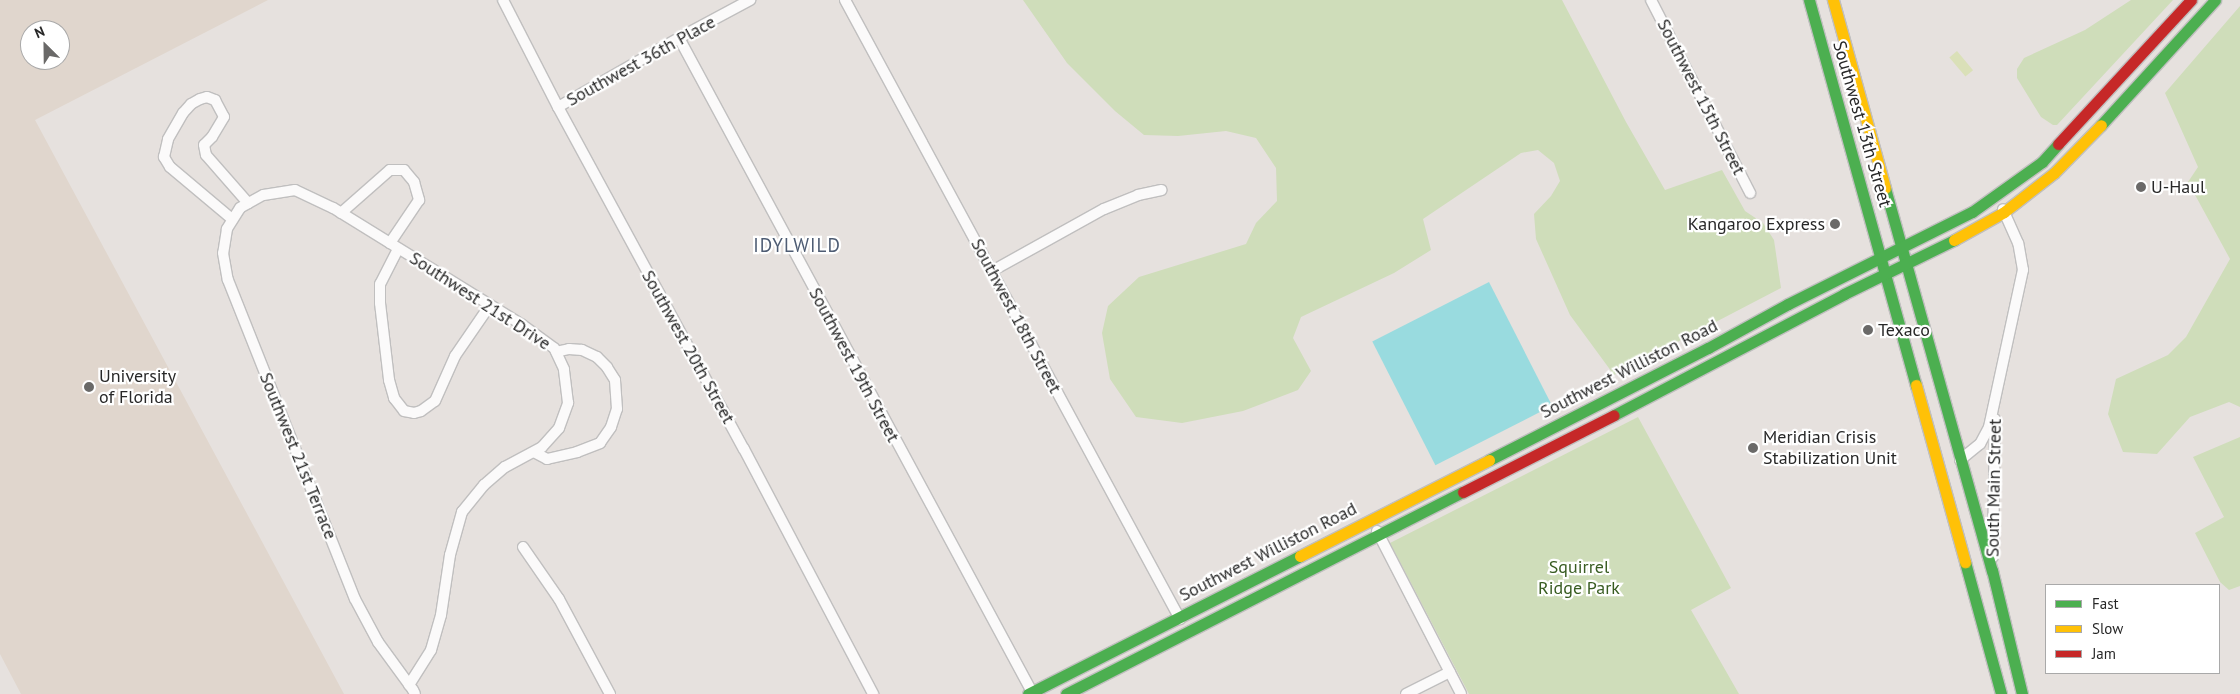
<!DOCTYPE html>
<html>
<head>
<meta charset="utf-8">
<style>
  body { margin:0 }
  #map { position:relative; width:2240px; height:694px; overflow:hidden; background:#e6e1de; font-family:"PT Sans",sans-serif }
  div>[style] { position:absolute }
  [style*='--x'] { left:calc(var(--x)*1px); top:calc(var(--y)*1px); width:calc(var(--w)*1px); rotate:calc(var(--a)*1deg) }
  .education>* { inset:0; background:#e0d6cd }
  .green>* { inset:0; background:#cfddba }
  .pitch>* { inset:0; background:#dae0b8; transform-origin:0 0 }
  .water>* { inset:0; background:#99dbdf; transform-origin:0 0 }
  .roads { filter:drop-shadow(1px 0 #c0bfbf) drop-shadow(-1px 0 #c0bfbf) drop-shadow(0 1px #c0bfbf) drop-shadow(0 -1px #c0bfbf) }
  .street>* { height:10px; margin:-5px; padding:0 5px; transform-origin:5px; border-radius:5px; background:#fbfafa }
  .fast>* { height:11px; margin:-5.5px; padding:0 5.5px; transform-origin:5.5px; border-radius:5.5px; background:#4caf50 }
  .slow>* { height:11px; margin:-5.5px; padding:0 5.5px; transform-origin:5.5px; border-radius:5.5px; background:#ffc107 }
  .jam>* { height:11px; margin:-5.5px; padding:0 5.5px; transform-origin:5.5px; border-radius:5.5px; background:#c62828 }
  .dots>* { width:14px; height:14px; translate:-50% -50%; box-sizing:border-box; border:2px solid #fff; border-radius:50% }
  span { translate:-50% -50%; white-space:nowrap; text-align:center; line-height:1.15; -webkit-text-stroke:4.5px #fff; paint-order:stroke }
  .street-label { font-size:18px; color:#282828 }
  .poi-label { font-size:18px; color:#282828 }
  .left { translate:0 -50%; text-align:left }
  .right { translate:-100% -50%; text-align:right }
  .park-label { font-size:18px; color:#385c21 }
  .neighbourhood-label { font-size:19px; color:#4e5c73; letter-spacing:1px }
  .legend { position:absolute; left:2045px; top:584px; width:175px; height:90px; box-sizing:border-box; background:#fff; border:1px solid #a9a9a9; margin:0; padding:6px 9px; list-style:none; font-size:15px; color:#282828 }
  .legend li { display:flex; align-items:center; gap:10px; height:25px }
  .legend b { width:25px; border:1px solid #a9a9a9 }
  .north { position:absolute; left:20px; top:20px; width:50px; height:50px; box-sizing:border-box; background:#fff; border:1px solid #a9a9a9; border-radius:50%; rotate:337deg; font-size:14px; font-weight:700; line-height:20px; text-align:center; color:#282828 }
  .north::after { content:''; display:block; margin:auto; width:18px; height:22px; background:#6a6968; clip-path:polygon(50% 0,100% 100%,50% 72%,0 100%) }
</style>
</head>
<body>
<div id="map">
  <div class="education">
    <div style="clip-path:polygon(evenodd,0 0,268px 0,35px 120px,344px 694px,21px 694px,0 654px,0 0,30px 30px,60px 30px,60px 60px,30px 60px,30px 30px)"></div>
  </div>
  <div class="green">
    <div style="clip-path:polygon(1023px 0,1562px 0,1626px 122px,1665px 190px,1722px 170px,1745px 211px,1763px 223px,1774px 240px,1781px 288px,1614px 375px,1570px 315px,1536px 239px,1534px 214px,1551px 196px,1560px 181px,1554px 163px,1538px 150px,1521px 153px,1423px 219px,1431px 250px,1394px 273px,1301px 317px,1293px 338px,1311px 371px,1298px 390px,1243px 411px,1182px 423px,1136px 417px,1110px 379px,1102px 333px,1108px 306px,1139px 277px,1246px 244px,1256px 223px,1277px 201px,1276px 168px,1256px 138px,1226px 131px,1178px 136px,1144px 135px,1115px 111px,1067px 63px)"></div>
    <div style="clip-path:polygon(2131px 0,2173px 0,2057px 125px,2053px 125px,2041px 117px,2017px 78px,2017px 69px,2024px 58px,2085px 30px)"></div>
    <div style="clip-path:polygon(2240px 6px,2240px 407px,2229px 402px,2190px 417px,2157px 454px,2123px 452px,2108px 414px,2116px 379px,2168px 355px,2186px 337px,2230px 259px,2188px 182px,2198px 167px,2165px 93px)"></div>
    <div style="clip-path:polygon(1638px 417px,1731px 588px,1691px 610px,1739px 694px,1469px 694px,1390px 543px)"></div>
    <div style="clip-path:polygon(2240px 437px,2240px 586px,2229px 590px,2220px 582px,2195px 533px,2224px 517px,2193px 457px)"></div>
  </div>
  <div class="pitch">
    <div style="left:1957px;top:51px;width:25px;height:10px;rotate:50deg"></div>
  </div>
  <div class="water">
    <div style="left:1489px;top:282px;width:139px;height:131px;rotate:63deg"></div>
  </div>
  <div class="roads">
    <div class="street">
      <div style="--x:503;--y:0;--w:120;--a:62.8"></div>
      <div style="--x:558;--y:107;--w:389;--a:61.5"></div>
      <div style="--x:744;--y:449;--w:277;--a:62.2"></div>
      <div style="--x:845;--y:0;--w:704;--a:61.58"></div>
      <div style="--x:1651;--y:0;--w:217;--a:62.8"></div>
      <div style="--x:679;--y:38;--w:743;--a:61.64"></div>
      <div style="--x:558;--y:107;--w:139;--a:-29.7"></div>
      <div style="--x:679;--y:38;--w:81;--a:-28.2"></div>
      <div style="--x:341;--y:213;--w:65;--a:-41.3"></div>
      <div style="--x:390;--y:170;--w:14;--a:0"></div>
      <div style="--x:404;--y:170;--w:16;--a:50"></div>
      <div style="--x:414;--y:182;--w:19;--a:74"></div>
      <div style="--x:419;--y:200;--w:52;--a:124"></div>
      <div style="--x:232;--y:219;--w:81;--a:-140"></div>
      <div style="--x:170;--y:167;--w:12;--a:-121"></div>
      <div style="--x:164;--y:157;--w:18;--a:-77"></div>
      <div style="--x:168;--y:139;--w:30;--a:-60"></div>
      <div style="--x:183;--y:113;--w:12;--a:-48"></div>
      <div style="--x:191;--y:104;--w:10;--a:-29"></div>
      <div style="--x:200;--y:99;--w:7;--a:-16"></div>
      <div style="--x:207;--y:97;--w:9;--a:21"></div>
      <div style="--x:215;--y:100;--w:19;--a:62"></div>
      <div style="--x:224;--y:117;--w:23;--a:121"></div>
      <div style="--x:212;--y:137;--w:11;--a:135"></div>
      <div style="--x:204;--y:145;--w:10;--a:79"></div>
      <div style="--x:206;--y:155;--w:64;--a:48.8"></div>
      <div style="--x:398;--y:249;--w:39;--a:117"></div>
      <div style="--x:380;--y:284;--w:19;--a:90"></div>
      <div style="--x:380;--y:303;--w:78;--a:83.3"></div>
      <div style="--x:389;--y:380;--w:19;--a:74"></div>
      <div style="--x:394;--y:398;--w:16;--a:52"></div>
      <div style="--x:404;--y:411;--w:10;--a:11"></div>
      <div style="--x:414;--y:413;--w:7;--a:-16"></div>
      <div style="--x:421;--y:411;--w:17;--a:-36"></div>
      <div style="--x:435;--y:401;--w:49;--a:-66"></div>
      <div style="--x:455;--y:356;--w:62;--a:-55.5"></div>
      <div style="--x:992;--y:271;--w:128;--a:-29"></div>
      <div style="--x:1104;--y:209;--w:37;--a:-22"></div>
      <div style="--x:1138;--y:195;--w:24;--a:-12"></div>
      <div style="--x:534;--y:452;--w:15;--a:28"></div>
      <div style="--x:547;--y:459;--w:31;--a:-13"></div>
      <div style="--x:577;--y:452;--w:25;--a:-21"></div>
      <div style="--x:600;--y:443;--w:19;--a:-55"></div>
      <div style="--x:611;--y:427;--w:19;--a:-72"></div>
      <div style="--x:617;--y:409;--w:29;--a:-94"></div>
      <div style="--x:615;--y:380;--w:15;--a:-122"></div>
      <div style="--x:607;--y:367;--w:14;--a:-135"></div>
      <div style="--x:597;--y:357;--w:17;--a:-155"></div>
      <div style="--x:582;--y:350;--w:13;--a:-176"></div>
      <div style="--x:569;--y:349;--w:13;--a:167"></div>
      <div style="--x:1960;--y:460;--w:26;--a:-39"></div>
      <div style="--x:1980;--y:444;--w:19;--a:-62"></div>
      <div style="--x:1989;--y:427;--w:161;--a:-77.8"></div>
      <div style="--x:2023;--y:270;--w:27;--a:-100"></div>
      <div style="--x:2018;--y:243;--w:37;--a:-114"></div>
      <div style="--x:1377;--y:531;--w:183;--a:62.7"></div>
      <div style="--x:523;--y:547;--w:63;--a:55.3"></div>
      <div style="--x:559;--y:599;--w:108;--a:61.8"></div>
      <div style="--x:1993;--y:557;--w:138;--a:-89.2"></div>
      <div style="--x:409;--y:685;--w:41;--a:-57.8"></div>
      <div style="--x:431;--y:650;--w:36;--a:-74"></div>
      <div style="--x:441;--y:615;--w:61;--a:-81.5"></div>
      <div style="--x:450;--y:555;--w:45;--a:-74.4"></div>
      <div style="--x:462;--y:512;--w:35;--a:-51"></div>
      <div style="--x:484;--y:485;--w:28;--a:-41"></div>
      <div style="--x:505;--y:467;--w:42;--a:-28.4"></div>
      <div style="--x:542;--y:447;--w:25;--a:-48"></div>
      <div style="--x:559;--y:428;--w:27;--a:-70"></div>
      <div style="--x:568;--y:403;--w:34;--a:-97"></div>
      <div style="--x:564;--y:369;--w:23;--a:-115"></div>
      <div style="--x:554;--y:348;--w:41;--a:-144"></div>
      <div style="--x:521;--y:324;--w:221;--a:-148.3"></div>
      <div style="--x:333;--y:208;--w:42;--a:-154.7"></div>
      <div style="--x:295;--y:190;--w:32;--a:171"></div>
      <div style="--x:263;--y:195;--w:26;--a:151"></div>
      <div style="--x:240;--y:208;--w:25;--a:122"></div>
      <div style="--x:227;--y:229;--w:24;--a:99"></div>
      <div style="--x:223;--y:253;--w:27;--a:80"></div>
      <div style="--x:228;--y:280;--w:343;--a:68.3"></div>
      <div style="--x:355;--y:599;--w:49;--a:61.9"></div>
      <div style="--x:378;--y:642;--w:59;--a:53.9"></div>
      <div style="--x:413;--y:690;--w:4;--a:63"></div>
      <div style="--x:1406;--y:694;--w:49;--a:-26.6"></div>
    </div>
    <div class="fast">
      <div style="--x:1809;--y:0;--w:400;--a:74.5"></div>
      <div style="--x:2101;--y:125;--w:169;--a:-47.6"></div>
      <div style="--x:1885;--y:188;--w:397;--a:74.4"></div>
      <div style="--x:1992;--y:570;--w:128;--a:76.4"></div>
      <div style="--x:1614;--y:415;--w:260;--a:-27.7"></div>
      <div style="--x:1844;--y:294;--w:123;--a:-26.1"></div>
      <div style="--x:1489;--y:460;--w:246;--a:-27.1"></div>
      <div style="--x:1708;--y:348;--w:91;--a:-28.8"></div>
      <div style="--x:1788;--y:304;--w:206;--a:-26.6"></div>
      <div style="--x:1972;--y:212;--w:86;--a:-35.5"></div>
      <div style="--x:2042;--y:162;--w:24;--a:-48"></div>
      <div style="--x:1965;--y:562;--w:137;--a:74.7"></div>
      <div style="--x:1028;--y:694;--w:305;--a:-26.9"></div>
      <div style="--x:1066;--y:694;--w:445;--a:-27"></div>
    </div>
    <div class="slow">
      <div style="--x:1833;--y:0;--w:195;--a:74.5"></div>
      <div style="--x:1954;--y:240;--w:57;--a:-29.2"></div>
      <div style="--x:2004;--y:212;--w:63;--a:-38"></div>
      <div style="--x:2054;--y:173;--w:67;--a:-45.6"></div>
      <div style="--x:1916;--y:385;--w:184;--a:74.5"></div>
      <div style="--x:1300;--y:556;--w:212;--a:-26.9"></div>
    </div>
    <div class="jam">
      <div style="--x:2058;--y:144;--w:196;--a:-47.3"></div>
      <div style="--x:1463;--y:492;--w:169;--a:-27"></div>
    </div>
  </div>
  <div class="dots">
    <div style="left:2141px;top:187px;background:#6a6968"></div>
    <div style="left:1835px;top:224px;background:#6a6968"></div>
    <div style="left:1868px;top:330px;background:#6a6968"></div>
    <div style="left:89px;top:387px;background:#6a6968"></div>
    <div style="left:1753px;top:448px;background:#6a6968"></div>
  </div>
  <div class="street-label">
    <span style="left:641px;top:61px;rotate:-29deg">Southwest 36th Place</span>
    <span style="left:1701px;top:97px;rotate:63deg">Southwest 15th Street</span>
    <span style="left:1862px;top:124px;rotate:74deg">Southwest 13th Street</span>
    <span style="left:480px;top:301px;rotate:33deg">Southwest 21st Drive</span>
    <span style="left:1016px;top:316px;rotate:62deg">Southwest 18th Street</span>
    <span style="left:688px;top:347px;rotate:61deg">Southwest 20th Street</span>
    <span style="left:854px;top:365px;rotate:62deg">Southwest 19th Street</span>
    <span style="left:1629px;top:369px;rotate:-27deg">Southwest Williston Road</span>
    <span style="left:298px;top:456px;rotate:68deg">Southwest 21st Terrace</span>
    <span style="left:1994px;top:488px;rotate:-89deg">South Main Street</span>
    <span style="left:1268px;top:552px;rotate:-27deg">Southwest Williston Road</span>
  </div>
  <div class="poi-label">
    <span class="left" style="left:2151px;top:187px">U-Haul</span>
    <span class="right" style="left:1825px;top:224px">Kangaroo Express</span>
    <span class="left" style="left:1878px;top:330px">Texaco</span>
    <span class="left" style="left:99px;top:387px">University<br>of Florida</span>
    <span class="left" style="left:1763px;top:448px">Meridian Crisis<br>Stabilization Unit</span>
  </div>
  <div class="park-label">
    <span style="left:1579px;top:578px">Squirrel<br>Ridge Park</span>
  </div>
  <div class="neighbourhood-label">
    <span style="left:797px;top:246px">IDYLWILD</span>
  </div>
  <ul class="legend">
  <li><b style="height:6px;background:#4caf50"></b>Fast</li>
  <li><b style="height:6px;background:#ffc107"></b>Slow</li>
  <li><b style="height:6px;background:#c62828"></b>Jam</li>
  </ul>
  <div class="north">N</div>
</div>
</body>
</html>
